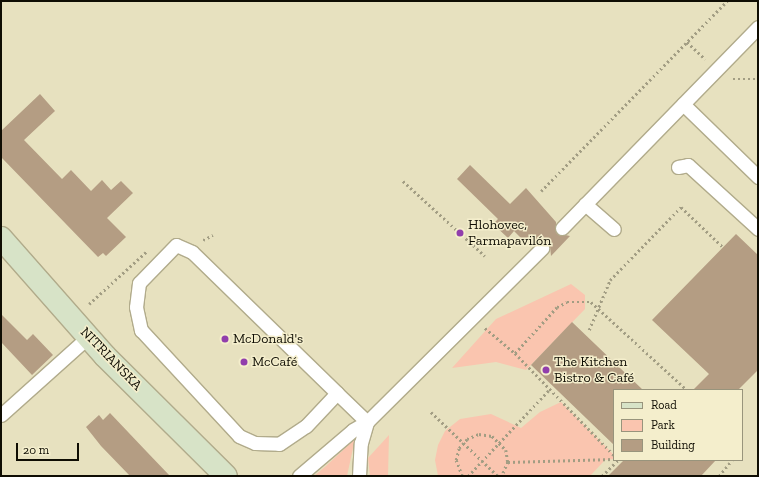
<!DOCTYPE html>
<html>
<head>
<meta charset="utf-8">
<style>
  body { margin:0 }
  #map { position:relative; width:759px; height:477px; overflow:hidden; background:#e7e1bf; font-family:"Zilla Slab",serif }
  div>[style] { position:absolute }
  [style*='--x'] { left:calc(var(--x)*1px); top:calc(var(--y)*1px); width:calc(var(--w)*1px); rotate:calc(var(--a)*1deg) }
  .green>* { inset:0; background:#fac5af }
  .building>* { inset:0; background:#b49d83 }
  .path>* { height:2.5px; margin-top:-1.25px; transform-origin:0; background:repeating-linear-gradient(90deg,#a29d83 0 2px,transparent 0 5px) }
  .roads { filter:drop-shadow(1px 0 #b1ab8b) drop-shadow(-1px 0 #b1ab8b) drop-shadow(0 1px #b1ab8b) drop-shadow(0 -1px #b1ab8b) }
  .lane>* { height:13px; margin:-6.5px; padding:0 6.5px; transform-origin:6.5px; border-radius:6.5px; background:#fff }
  .secondary>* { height:22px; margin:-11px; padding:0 11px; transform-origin:11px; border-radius:11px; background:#d7e3c7 }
  .dots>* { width:11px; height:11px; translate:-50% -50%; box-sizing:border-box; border:2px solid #f4eecc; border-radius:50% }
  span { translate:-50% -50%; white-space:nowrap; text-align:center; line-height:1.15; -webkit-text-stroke:3px #f4eecc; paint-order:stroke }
  .poi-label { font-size:14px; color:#0f0d03 }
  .left { translate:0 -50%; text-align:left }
  .street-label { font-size:14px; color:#0f0d03 }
  .frame { position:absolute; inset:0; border:2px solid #0f0d03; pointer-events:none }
  .legend { position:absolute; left:613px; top:389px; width:130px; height:72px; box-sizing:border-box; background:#f4eecc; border:1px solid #98947c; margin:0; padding:5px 7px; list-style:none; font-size:12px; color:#0f0d03 }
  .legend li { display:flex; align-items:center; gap:8px; height:20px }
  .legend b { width:20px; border:1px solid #98947c }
  .scale { position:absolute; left:16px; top:443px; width:63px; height:18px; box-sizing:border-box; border:2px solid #0f0d03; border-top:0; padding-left:5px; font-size:12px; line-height:14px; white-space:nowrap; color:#0f0d03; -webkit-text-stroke:3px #f4eecc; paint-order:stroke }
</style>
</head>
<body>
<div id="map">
  <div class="green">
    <div style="clip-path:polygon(571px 284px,585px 295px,585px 309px,526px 370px,496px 362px,452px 368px,496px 319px)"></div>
    <div style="clip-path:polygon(561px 402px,614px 455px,614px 459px,605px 460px,590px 476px,438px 476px,435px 460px,438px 445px,445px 431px,460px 419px,491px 414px,521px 428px,540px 412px)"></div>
    <div style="clip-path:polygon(389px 435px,388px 476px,370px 476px,368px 458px)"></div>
    <div style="clip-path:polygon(355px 439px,347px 476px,314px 476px,326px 466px)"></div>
  </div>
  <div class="building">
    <div style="clip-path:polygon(40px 94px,55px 111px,24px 140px,62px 179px,71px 170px,91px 191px,102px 180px,111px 190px,121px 181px,133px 193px,107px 218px,126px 237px,106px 256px,103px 253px,98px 257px,1px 157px,1px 131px)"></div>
    <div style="clip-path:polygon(470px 165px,510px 204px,526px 188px,556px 222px,556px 233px,570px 236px,551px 256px,550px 246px,544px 240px,536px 242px,530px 236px,525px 242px,514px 231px,508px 238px,493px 224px,498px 219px,457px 179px)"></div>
    <div style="clip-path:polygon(736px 234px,758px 255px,758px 370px,738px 390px,693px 390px,709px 374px,652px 320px)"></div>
    <div style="clip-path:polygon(1px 314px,27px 340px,33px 334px,53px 355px,32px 375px,1px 342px)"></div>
    <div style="clip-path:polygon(572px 322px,643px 390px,614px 390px,614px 445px,531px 365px)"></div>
    <div style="clip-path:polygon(110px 413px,147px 452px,170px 476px,130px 476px,101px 446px,86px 427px,99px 415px,103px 420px)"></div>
    <div style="clip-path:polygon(624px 460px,716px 460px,701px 476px,608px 476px)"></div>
  </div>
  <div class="path">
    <div style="--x:687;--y:42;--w:25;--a:43"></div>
    <div style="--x:733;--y:79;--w:25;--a:0"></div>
    <div style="--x:403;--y:181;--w:111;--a:42.4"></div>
    <div style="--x:541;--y:191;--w:266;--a:-45.6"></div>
    <div style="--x:203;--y:240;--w:11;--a:-27"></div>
    <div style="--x:89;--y:304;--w:79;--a:-42.4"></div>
    <div style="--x:485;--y:328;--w:39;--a:40"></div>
    <div style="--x:515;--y:353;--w:142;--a:45.9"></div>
    <div style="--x:589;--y:330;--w:54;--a:-67.2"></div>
    <div style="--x:610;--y:280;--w:102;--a:-45.8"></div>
    <div style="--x:681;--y:207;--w:57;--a:43.6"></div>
    <div style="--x:515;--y:353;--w:62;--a:-47.6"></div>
    <div style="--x:557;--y:307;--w:11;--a:-27"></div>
    <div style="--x:567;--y:302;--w:24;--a:0"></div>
    <div style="--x:591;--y:302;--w:130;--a:42.5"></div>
    <div style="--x:431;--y:412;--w:93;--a:43.7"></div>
    <div style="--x:508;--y:462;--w:106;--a:-1.6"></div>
    <div style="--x:462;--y:476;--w:17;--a:-111"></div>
    <div style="--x:456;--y:460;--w:12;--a:-76"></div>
    <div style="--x:459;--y:448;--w:12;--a:-48"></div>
    <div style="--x:467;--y:439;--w:13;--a:-23"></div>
    <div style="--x:479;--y:434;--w:13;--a:9"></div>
    <div style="--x:492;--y:436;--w:20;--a:45"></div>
    <div style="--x:506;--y:450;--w:12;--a:81"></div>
    <div style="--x:508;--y:462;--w:15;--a:113"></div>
    <div style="--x:468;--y:476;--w:120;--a:-46.7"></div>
    <div style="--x:602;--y:476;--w:23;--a:-45"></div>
    <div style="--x:719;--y:476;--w:21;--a:-51"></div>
  </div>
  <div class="roads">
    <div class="lane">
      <div style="--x:683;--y:104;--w:105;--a:44.2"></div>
      <div style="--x:678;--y:167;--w:10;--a:-11"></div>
      <div style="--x:688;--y:165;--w:95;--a:42.4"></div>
      <div style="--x:585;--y:204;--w:38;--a:41"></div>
      <div style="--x:562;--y:228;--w:281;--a:-45.7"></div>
      <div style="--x:1;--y:415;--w:117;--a:-41.9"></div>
      <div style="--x:299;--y:476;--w:71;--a:-40.4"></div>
      <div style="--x:353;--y:430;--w:16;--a:-30"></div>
      <div style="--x:367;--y:422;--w:42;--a:-136"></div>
      <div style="--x:337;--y:393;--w:202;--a:-135.8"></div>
      <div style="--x:192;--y:252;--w:17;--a:-156"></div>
      <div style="--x:176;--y:245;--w:53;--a:134.2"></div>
      <div style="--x:139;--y:283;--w:24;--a:97"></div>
      <div style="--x:136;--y:307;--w:24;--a:78"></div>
      <div style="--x:141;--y:330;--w:144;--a:47.2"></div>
      <div style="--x:239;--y:436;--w:17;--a:24"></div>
      <div style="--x:255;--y:443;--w:24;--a:2"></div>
      <div style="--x:279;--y:444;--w:32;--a:-34"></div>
      <div style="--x:306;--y:426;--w:45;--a:-46.8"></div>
      <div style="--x:359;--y:476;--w:33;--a:-87"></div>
      <div style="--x:361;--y:443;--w:22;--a:-74"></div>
      <div style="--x:367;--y:422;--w:247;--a:-44.8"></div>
    </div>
    <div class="secondary">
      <div style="--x:1;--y:238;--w:157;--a:48.6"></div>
      <div style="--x:105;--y:356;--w:170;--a:44.8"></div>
    </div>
  </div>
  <div class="dots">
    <div style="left:460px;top:233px;background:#913eac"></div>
    <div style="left:225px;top:339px;background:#913eac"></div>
    <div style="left:244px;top:362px;background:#913eac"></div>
    <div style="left:546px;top:370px;background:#913eac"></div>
  </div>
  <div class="poi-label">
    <span class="left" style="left:468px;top:233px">Hlohovec,<br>Farmapavilón</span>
    <span class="left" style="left:233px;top:339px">McDonald's</span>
    <span class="left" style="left:252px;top:362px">McCafé</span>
    <span class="left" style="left:554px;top:370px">The Kitchen<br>Bistro &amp; Café</span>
  </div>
  <div class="street-label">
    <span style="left:111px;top:359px;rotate:46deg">NITRIANSKA</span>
  </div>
  <div class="frame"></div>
  <ul class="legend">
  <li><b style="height:5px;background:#d7e3c7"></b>Road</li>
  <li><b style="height:11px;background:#fac5af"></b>Park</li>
  <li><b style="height:11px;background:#b49d83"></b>Building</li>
  </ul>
  <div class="scale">20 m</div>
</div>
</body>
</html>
